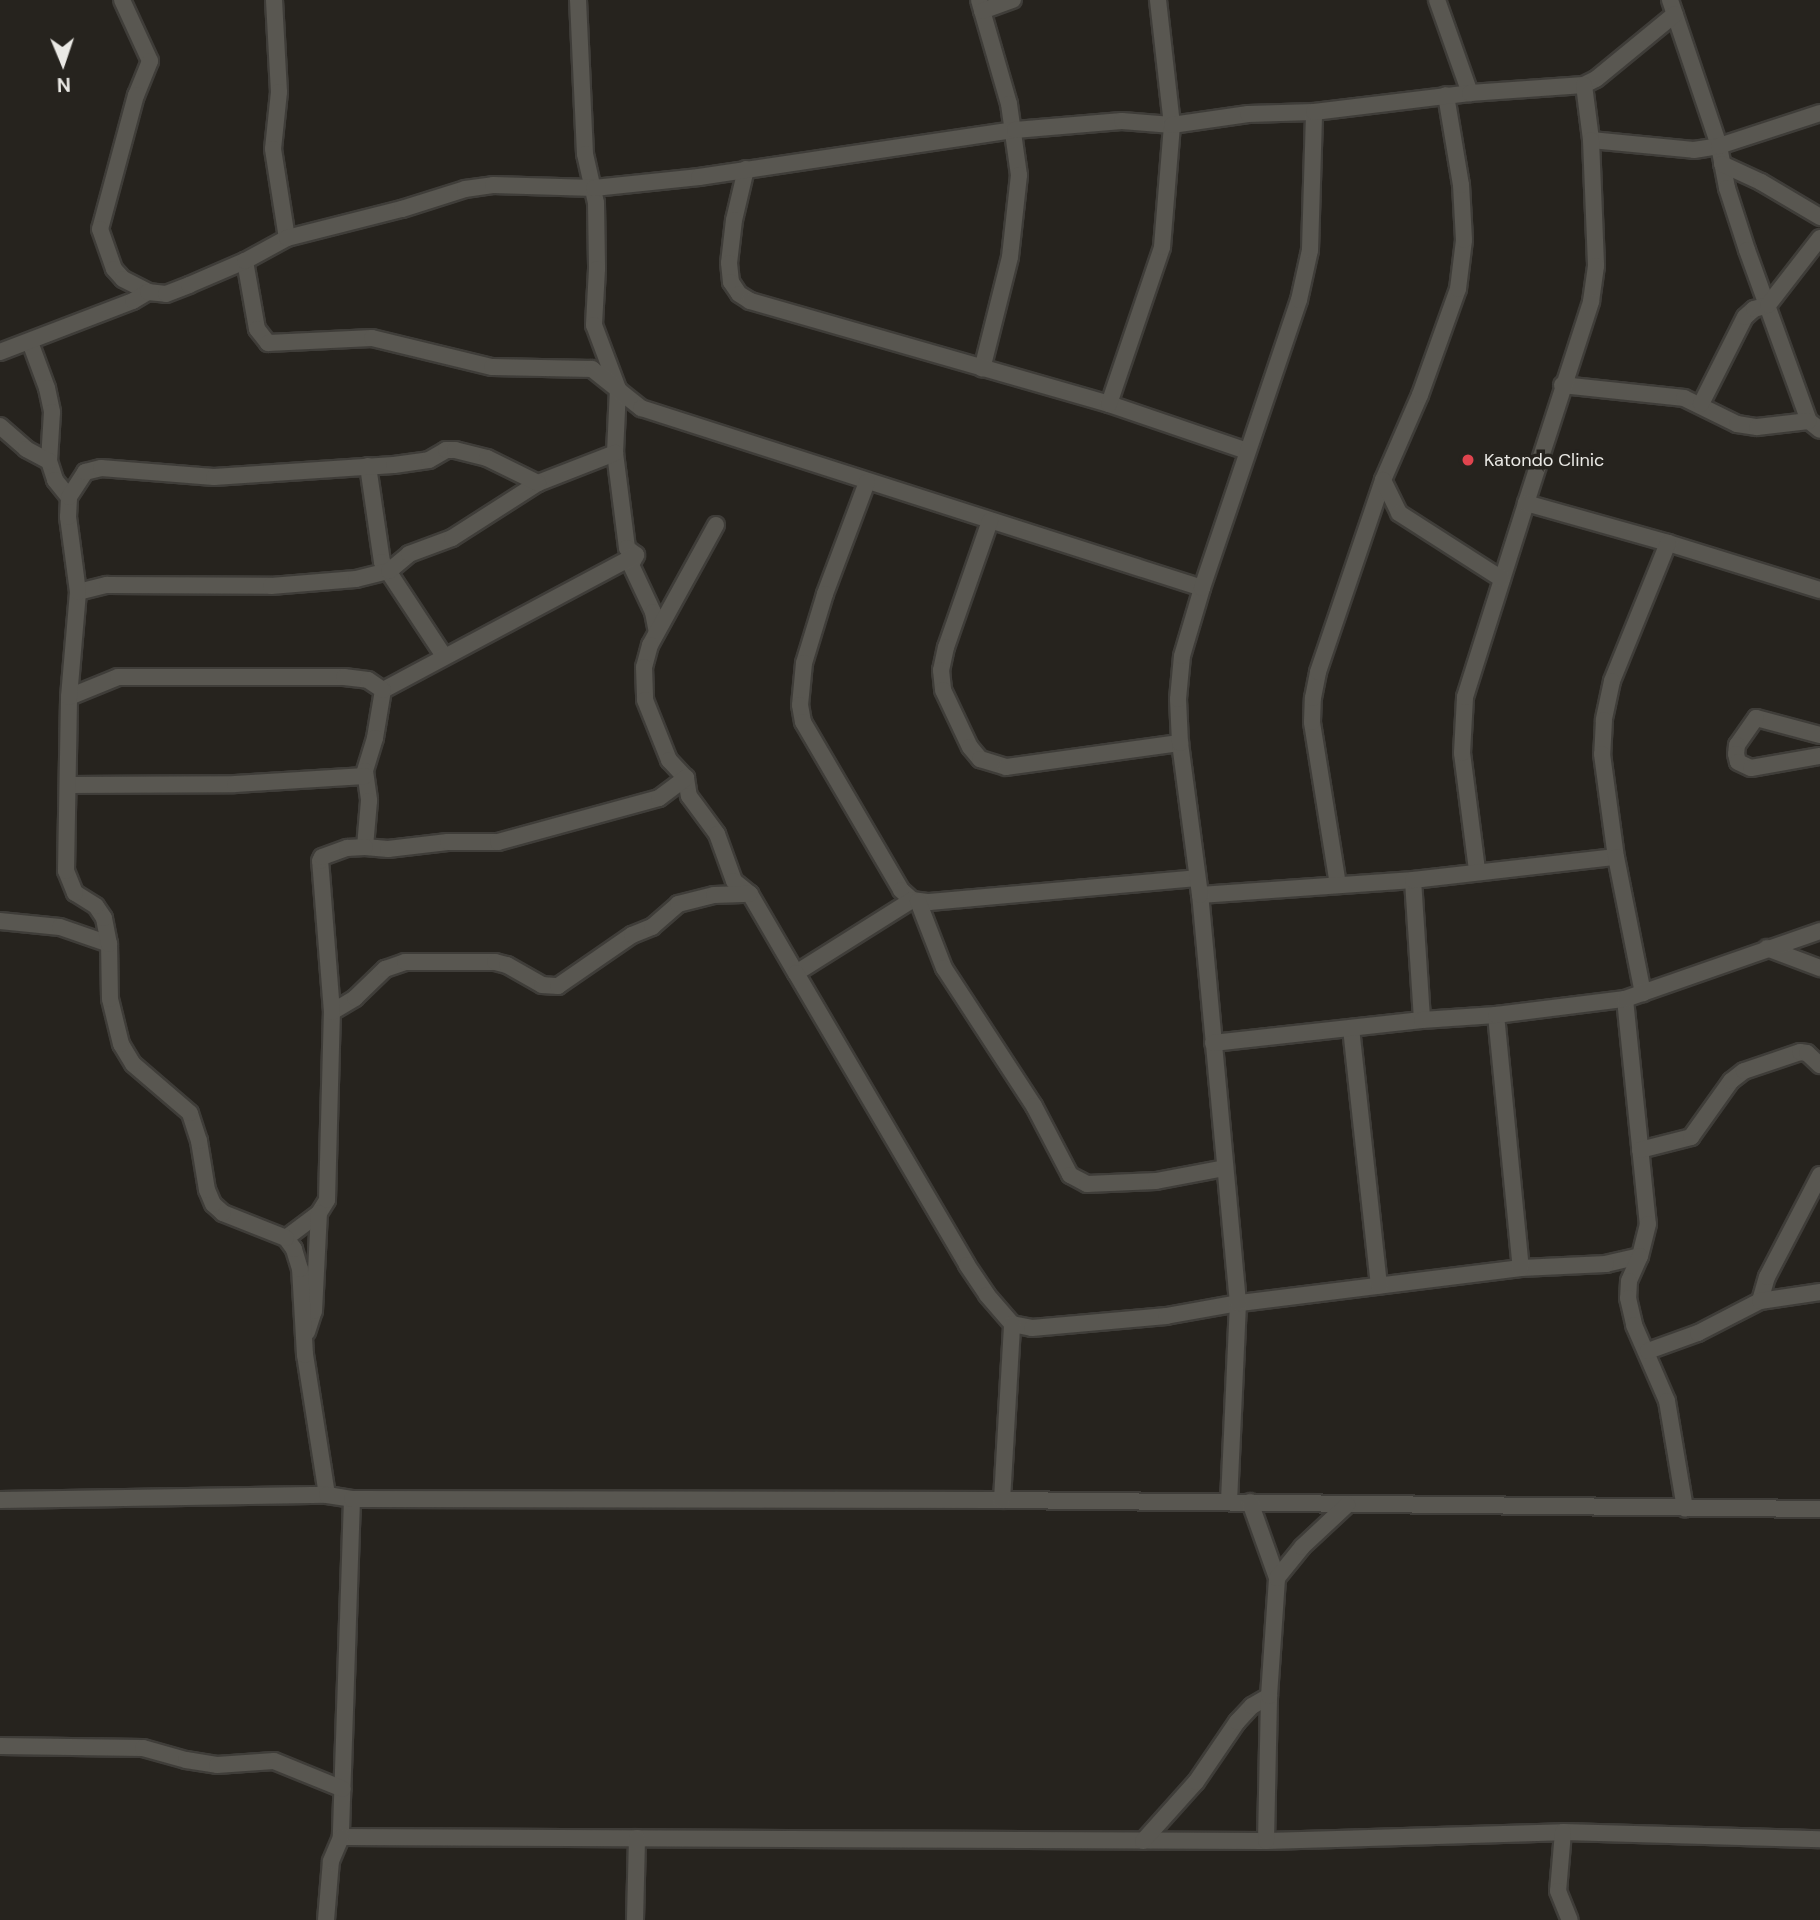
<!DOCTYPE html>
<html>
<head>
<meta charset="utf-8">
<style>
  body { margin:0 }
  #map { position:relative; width:1820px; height:1920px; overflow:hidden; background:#26231e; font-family:"DM Sans",sans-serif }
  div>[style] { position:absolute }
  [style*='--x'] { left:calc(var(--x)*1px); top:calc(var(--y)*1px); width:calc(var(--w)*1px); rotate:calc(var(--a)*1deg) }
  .roads { filter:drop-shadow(2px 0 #3f3d39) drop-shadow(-2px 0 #3f3d39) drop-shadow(0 2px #3f3d39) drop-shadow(0 -2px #3f3d39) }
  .street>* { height:16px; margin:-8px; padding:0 8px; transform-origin:8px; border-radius:8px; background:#595751 }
  .dots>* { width:19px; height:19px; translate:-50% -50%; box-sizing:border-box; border:4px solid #26231e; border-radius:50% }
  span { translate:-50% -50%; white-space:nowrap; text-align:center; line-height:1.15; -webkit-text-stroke:7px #26231e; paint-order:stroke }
  .poi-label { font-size:18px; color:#eae9e5 }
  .left { translate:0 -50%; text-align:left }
  .north { position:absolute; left:28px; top:28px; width:70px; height:70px; -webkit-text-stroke:5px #26231e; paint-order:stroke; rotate:178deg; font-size:19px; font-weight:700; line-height:28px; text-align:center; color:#eae9e5 }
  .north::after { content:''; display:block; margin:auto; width:24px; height:32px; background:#eae9e5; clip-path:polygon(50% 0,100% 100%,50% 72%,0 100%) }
</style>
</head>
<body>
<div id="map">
  <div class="roads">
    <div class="street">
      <div style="--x:122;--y:0;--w:67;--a:65.3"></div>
      <div style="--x:150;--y:61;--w:37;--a:112"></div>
      <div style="--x:136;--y:95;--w:139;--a:105"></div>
      <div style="--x:100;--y:229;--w:42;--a:70.7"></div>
      <div style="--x:114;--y:269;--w:13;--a:48"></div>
      <div style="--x:123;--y:279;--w:28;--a:27"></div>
      <div style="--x:274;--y:0;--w:92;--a:86.9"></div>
      <div style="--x:279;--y:92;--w:57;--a:96"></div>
      <div style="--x:273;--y:149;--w:90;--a:81.1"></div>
      <div style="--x:578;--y:0;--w:154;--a:87.4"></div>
      <div style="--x:585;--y:154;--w:50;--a:77.3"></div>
      <div style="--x:596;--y:203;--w:66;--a:89.1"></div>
      <div style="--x:597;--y:269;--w:56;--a:93.1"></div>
      <div style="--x:594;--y:325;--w:68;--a:69.4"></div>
      <div style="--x:618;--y:389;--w:64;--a:92.7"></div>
      <div style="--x:615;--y:453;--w:96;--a:82.8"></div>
      <div style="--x:627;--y:548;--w:11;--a:38"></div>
      <div style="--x:636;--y:555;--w:11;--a:117"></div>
      <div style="--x:631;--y:565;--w:52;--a:64.9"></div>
      <div style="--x:653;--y:612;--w:20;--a:79"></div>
      <div style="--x:979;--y:0;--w:108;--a:73.9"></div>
      <div style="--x:1009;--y:104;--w:72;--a:82"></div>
      <div style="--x:1019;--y:175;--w:82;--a:96.3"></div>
      <div style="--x:1010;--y:257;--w:115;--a:104"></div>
      <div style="--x:1437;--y:0;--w:99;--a:70.5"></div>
      <div style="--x:1670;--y:0;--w:154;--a:71.4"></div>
      <div style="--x:1719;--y:146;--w:43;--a:79.2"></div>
      <div style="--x:1727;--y:188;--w:65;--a:72.1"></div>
      <div style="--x:1747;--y:250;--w:182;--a:70.1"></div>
      <div style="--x:1809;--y:421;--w:14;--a:39"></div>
      <div style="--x:982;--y:11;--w:33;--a:-20"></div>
      <div style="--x:1584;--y:85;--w:13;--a:-27"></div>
      <div style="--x:1596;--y:79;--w:102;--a:-39.4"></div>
      <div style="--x:1591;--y:140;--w:103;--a:5.5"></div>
      <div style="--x:1694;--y:150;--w:25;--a:-9"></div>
      <div style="--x:1719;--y:146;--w:106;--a:-18.1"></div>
      <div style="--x:1722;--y:164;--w:43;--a:24.8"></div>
      <div style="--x:1761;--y:182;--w:69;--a:30.7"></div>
      <div style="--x:746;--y:169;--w:52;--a:103.2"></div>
      <div style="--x:734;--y:220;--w:43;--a:96.6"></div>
      <div style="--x:729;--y:263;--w:19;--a:84"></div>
      <div style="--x:731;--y:282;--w:14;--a:56"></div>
      <div style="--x:739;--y:294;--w:13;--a:32"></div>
      <div style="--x:750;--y:301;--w:373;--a:16"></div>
      <div style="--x:1109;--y:404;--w:146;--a:18.8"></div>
      <div style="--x:245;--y:261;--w:69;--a:80"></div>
      <div style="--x:257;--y:329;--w:18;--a:52"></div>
      <div style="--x:268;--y:343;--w:104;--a:-2.8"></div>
      <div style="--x:372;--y:338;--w:123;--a:13.6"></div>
      <div style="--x:492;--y:367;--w:100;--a:1.1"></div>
      <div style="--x:592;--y:369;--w:63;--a:38.5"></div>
      <div style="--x:641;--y:408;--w:589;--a:17.79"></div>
      <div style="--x:30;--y:342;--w:49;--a:69.7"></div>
      <div style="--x:47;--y:388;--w:25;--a:78"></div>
      <div style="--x:52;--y:412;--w:49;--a:93.5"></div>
      <div style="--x:49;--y:461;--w:20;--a:72"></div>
      <div style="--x:55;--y:480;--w:22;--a:51"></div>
      <div style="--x:0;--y:352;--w:142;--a:-21"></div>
      <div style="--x:133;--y:301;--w:17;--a:-31"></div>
      <div style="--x:148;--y:292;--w:18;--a:6"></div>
      <div style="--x:166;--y:294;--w:25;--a:-21"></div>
      <div style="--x:189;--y:285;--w:61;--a:-23.2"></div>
      <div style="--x:245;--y:261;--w:48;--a:-28.7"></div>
      <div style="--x:287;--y:238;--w:119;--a:-14.2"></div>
      <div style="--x:402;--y:209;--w:66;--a:-17.6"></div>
      <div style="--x:465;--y:189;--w:28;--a:-8"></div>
      <div style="--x:493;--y:185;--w:101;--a:1.7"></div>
      <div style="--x:594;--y:188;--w:106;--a:-6"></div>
      <div style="--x:699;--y:177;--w:319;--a:-8.5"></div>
      <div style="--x:1015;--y:130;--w:107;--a:-4.8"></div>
      <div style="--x:1122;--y:121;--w:50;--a:4.6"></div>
      <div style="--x:1172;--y:125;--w:126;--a:-96.4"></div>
      <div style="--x:1562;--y:385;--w:123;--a:6.1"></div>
      <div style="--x:1684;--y:398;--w:59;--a:26.1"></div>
      <div style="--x:1737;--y:424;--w:20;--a:9"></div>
      <div style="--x:1757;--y:427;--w:52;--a:-6.6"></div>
      <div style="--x:1109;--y:404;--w:166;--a:-71.3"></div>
      <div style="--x:1162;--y:247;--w:122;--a:-85.3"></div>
      <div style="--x:1172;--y:125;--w:77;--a:-8.2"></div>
      <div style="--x:1248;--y:114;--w:66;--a:-1.7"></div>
      <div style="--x:1701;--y:404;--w:97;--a:-63.2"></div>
      <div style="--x:1745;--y:317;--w:12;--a:-42"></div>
      <div style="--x:1754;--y:309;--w:15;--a:-16"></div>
      <div style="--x:1768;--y:305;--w:85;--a:-52.2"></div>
      <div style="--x:0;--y:426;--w:35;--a:41"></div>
      <div style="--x:26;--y:449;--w:26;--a:28"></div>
      <div style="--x:368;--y:466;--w:97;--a:81.7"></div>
      <div style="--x:382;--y:562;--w:113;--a:56.6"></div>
      <div style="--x:1383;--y:480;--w:93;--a:-66.5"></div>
      <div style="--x:1420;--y:395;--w:113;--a:-70.3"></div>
      <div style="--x:1458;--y:289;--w:49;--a:-83"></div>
      <div style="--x:1464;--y:240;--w:55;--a:-93.1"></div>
      <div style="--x:1461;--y:185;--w:91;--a:-99.5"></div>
      <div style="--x:867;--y:482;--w:120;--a:110.6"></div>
      <div style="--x:825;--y:594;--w:72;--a:106.9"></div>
      <div style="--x:804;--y:663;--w:42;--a:95.4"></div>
      <div style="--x:800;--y:705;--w:17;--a:80"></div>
      <div style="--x:803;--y:722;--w:194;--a:59.7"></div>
      <div style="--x:901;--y:890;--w:15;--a:42"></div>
      <div style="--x:912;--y:900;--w:17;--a:7"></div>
      <div style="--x:929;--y:902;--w:269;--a:-5.1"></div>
      <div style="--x:990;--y:521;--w:133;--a:109.2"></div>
      <div style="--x:946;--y:647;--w:24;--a:102"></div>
      <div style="--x:941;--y:670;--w:20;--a:84"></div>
      <div style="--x:943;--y:690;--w:63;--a:64.7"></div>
      <div style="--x:970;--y:747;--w:16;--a:50"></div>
      <div style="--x:980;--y:759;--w:27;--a:17"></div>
      <div style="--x:1006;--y:767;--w:176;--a:-7.9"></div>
      <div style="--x:716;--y:525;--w:137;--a:118.8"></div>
      <div style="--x:650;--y:645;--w:23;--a:105"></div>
      <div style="--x:644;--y:667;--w:33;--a:88"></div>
      <div style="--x:645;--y:700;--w:65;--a:68.2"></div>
      <div style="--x:669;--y:760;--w:25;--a:47"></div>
      <div style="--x:686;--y:778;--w:18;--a:81"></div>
      <div style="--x:689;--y:796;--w:47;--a:53.6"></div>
      <div style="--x:717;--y:834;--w:50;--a:70.1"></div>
      <div style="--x:734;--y:881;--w:21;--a:39"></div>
      <div style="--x:750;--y:894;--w:91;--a:59.8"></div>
      <div style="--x:1668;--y:543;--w:159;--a:17.2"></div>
      <div style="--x:636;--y:555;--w:287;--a:151.9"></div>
      <div style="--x:383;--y:690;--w:49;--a:99.5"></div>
      <div style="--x:375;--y:738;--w:34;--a:107"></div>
      <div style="--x:365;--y:771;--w:30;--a:82"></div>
      <div style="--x:369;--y:801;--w:46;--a:95"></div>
      <div style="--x:365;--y:847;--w:23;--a:5"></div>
      <div style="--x:388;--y:849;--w:60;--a:-6.7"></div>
      <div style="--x:448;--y:842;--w:50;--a:0"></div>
      <div style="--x:498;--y:842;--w:167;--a:-15.3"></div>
      <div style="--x:659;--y:798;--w:34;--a:-37"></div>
      <div style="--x:78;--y:592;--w:30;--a:-14"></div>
      <div style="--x:107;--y:585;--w:164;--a:0.3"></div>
      <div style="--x:271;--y:586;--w:85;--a:-4.7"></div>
      <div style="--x:356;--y:579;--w:34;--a:-14"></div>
      <div style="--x:389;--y:571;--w:26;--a:-40"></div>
      <div style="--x:409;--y:554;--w:46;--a:-20.4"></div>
      <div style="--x:452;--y:538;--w:102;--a:-32.6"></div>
      <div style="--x:538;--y:483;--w:83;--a:-21.3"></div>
      <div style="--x:69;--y:697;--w:53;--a:-22.2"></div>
      <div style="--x:118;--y:677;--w:226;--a:0"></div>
      <div style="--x:344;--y:677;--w:24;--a:7"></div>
      <div style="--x:368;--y:680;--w:18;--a:34"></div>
      <div style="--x:1820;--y:735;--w:66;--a:-165.1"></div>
      <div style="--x:1756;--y:718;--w:33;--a:125"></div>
      <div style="--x:1737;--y:745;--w:9;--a:96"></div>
      <div style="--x:1736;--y:754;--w:8;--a:76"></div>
      <div style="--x:1738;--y:762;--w:14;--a:25"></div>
      <div style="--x:1751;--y:768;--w:70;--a:-9.9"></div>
      <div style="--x:68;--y:785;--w:167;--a:-0.3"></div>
      <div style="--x:235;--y:784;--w:130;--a:-3.5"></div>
      <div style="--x:1477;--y:870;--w:118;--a:-97.3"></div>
      <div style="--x:1462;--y:753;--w:56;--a:-86.9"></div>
      <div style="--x:1465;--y:697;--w:203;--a:-72.5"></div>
      <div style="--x:1413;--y:880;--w:140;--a:86.3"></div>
      <div style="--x:1338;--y:885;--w:165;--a:-99.1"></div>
      <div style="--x:1312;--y:722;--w:24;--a:-88"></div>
      <div style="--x:1313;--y:698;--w:26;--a:-79"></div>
      <div style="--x:1318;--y:672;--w:203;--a:-71.3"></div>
      <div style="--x:1383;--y:480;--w:37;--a:64"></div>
      <div style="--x:1399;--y:513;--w:122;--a:32.7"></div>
      <div style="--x:1200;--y:895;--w:214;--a:-4"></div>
      <div style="--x:1413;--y:880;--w:204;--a:-6.5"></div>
      <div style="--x:912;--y:900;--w:137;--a:147.8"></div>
      <div style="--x:796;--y:973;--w:338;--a:59.6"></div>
      <div style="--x:967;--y:1265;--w:36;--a:56"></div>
      <div style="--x:987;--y:1295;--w:38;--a:49"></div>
      <div style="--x:1012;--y:1324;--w:20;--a:11"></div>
      <div style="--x:1032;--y:1328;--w:135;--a:-5.1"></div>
      <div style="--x:1166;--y:1316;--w:73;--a:-10.2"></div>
      <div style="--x:1238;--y:1303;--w:199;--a:92.6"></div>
      <div style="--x:918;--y:901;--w:72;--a:68.8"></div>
      <div style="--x:944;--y:968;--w:165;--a:56.9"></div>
      <div style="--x:1034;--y:1106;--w:78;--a:62.4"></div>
      <div style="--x:1070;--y:1175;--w:19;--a:28"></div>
      <div style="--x:1087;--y:1184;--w:69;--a:-2.5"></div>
      <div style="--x:1156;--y:1181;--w:70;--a:-10.7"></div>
      <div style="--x:0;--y:921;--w:60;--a:5.7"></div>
      <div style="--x:60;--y:927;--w:52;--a:19.1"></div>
      <div style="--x:1767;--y:948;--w:57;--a:20.7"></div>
      <div style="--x:1625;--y:999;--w:226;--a:84.2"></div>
      <div style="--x:1648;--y:1224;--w:33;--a:104"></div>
      <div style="--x:1640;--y:1256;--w:35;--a:167"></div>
      <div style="--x:1606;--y:1264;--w:85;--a:177.3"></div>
      <div style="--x:1521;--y:1268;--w:285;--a:172.9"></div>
      <div style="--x:1238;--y:1303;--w:410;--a:-95.3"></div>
      <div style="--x:1200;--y:895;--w:153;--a:-97.5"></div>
      <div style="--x:1180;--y:743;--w:44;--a:-92.6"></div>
      <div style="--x:1178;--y:699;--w:43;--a:-84.7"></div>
      <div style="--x:1182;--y:656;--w:71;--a:-73.6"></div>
      <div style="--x:1202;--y:588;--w:304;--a:-71.4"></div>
      <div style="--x:1299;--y:300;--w:51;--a:-77.6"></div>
      <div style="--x:1310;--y:250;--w:138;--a:-88.3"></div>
      <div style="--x:1314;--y:112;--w:157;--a:-6.9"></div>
      <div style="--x:1470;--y:93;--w:114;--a:-4"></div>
      <div style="--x:1584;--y:85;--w:55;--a:82.7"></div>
      <div style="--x:1591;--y:140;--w:126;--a:87.7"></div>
      <div style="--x:1596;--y:266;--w:36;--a:98"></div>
      <div style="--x:1591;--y:302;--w:211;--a:107.9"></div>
      <div style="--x:1526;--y:503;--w:148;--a:15.7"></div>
      <div style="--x:1668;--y:543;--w:149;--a:112.1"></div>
      <div style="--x:1612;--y:681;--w:40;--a:102"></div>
      <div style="--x:1604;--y:720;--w:34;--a:93"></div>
      <div style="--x:1602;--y:754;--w:104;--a:82.3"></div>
      <div style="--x:1616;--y:857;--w:139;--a:78.8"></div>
      <div style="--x:332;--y:1012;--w:27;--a:-31"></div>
      <div style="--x:355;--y:998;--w:42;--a:-44"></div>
      <div style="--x:385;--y:969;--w:21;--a:-19"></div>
      <div style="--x:405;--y:962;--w:90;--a:0"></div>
      <div style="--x:495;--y:962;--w:12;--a:14"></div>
      <div style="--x:507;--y:965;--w:40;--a:29.7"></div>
      <div style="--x:542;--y:985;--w:16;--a:4"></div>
      <div style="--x:558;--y:986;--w:90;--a:-34.6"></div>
      <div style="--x:632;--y:935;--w:22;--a:-22"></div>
      <div style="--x:652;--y:927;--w:35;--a:-41"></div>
      <div style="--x:678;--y:904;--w:37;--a:-14"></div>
      <div style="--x:714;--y:895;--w:36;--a:-2"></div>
      <div style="--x:1496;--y:1015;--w:254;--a:84.4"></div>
      <div style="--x:1351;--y:1028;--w:259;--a:83.8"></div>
      <div style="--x:1213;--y:1043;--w:210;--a:-6.3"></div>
      <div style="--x:1422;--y:1020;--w:74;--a:-3.9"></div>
      <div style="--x:1496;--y:1015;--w:130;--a:-7.1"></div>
      <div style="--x:1625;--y:999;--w:207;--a:-19.2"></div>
      <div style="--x:1640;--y:1150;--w:53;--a:-14.3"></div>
      <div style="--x:1691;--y:1137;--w:69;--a:-54.5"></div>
      <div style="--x:1731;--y:1081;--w:16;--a:-38"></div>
      <div style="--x:1744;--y:1071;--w:59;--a:-18.7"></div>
      <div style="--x:1800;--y:1052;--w:7;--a:8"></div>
      <div style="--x:1807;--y:1053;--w:18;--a:43"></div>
      <div style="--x:286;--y:1238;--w:41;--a:-37.1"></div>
      <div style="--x:319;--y:1213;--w:15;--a:-58"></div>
      <div style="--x:327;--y:1200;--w:188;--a:-88.5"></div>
      <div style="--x:332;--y:1012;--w:151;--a:-94.5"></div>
      <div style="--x:320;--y:861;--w:4;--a:-63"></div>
      <div style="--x:322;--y:857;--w:27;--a:-20"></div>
      <div style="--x:347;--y:848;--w:18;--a:-3"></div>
      <div style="--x:1640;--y:1256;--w:27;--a:114"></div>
      <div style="--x:1629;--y:1281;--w:17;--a:93"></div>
      <div style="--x:1628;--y:1298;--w:28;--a:77"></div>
      <div style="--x:1634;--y:1325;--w:83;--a:66.5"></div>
      <div style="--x:1667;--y:1401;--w:109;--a:80.5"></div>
      <div style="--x:1760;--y:1301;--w:25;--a:-74"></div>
      <div style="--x:1767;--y:1277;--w:115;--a:-62.5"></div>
      <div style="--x:307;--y:1332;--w:22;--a:-72"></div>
      <div style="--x:314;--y:1311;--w:98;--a:-87.1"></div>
      <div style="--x:1648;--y:1351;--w:53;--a:-19.8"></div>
      <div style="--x:1698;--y:1333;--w:70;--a:-27.3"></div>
      <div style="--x:1760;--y:1301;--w:61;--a:-8.5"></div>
      <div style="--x:327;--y:1495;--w:142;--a:-98.9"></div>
      <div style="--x:305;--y:1355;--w:86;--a:-93.3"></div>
      <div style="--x:300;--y:1269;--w:21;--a:-107"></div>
      <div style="--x:294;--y:1249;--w:14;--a:-126"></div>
      <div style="--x:286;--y:1238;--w:68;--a:-158.4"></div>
      <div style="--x:223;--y:1213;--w:13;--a:-138"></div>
      <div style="--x:213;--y:1204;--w:15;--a:-113"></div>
      <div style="--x:207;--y:1190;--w:50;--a:-99.3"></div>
      <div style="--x:199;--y:1141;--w:29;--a:-108"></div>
      <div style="--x:190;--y:1113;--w:75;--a:-139.3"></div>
      <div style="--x:133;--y:1064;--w:23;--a:-121"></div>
      <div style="--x:121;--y:1044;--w:46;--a:-103.7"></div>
      <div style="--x:110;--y:999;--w:55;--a:-91"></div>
      <div style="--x:109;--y:944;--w:26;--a:-101"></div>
      <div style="--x:104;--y:918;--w:14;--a:-124"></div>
      <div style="--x:96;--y:906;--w:25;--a:-148"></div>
      <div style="--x:75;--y:893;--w:24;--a:-112"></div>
      <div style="--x:66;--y:871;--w:174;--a:-89"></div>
      <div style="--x:69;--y:697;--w:105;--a:-85.1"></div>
      <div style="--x:78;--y:592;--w:76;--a:-97.6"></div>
      <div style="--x:68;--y:517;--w:20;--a:-87"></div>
      <div style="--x:69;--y:497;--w:30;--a:-57"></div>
      <div style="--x:85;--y:472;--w:16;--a:-14"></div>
      <div style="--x:101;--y:468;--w:113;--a:4.6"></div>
      <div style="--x:214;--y:477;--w:180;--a:-3.8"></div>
      <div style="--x:394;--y:465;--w:35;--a:-8"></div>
      <div style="--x:429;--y:460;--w:20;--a:-30"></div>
      <div style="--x:446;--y:450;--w:9;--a:0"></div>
      <div style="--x:455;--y:450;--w:33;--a:14"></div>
      <div style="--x:487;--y:458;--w:57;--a:26.1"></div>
      <div style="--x:352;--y:1499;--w:338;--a:91.9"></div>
      <div style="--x:341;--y:1837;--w:925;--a:0.25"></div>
      <div style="--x:1266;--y:1841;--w:297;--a:-1.7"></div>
      <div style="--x:1563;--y:1832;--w:257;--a:1.6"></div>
      <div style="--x:0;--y:1500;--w:327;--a:-0.9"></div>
      <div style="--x:327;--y:1495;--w:25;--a:9"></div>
      <div style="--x:352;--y:1499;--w:650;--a:0.09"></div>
      <div style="--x:1002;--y:1500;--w:818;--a:0.63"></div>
      <div style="--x:1002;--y:1500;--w:176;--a:-86.7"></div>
      <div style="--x:1250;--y:1502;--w:81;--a:70.4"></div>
      <div style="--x:0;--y:1746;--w:143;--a:0.8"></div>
      <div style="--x:143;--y:1748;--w:45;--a:15.6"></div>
      <div style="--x:186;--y:1760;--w:31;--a:9"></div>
      <div style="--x:217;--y:1765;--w:57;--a:-4"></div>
      <div style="--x:274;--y:1761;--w:74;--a:22.1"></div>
      <div style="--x:1563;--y:1832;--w:59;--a:94.8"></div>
      <div style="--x:1558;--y:1891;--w:31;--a:68"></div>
      <div style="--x:1143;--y:1841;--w:79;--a:-48.1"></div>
      <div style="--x:1196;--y:1782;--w:73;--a:-55.7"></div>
      <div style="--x:1237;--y:1722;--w:22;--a:-47"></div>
      <div style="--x:1252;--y:1706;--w:20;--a:-30"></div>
      <div style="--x:1266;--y:1841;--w:145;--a:-88.8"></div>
      <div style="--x:1269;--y:1696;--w:118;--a:-86.1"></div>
      <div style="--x:1277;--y:1578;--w:40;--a:-51"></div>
      <div style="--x:1302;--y:1547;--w:62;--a:-43"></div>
      <div style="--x:326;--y:1920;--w:59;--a:-85.2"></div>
      <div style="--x:331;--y:1861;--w:26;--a:-67"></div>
      <div style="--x:635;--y:1920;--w:82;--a:-88.6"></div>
    </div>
  </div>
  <div class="dots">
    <div style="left:1468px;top:460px;background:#e0444e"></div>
  </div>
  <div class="poi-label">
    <span class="left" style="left:1484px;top:460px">Katondo Clinic</span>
  </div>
  <div class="north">N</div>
</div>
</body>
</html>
